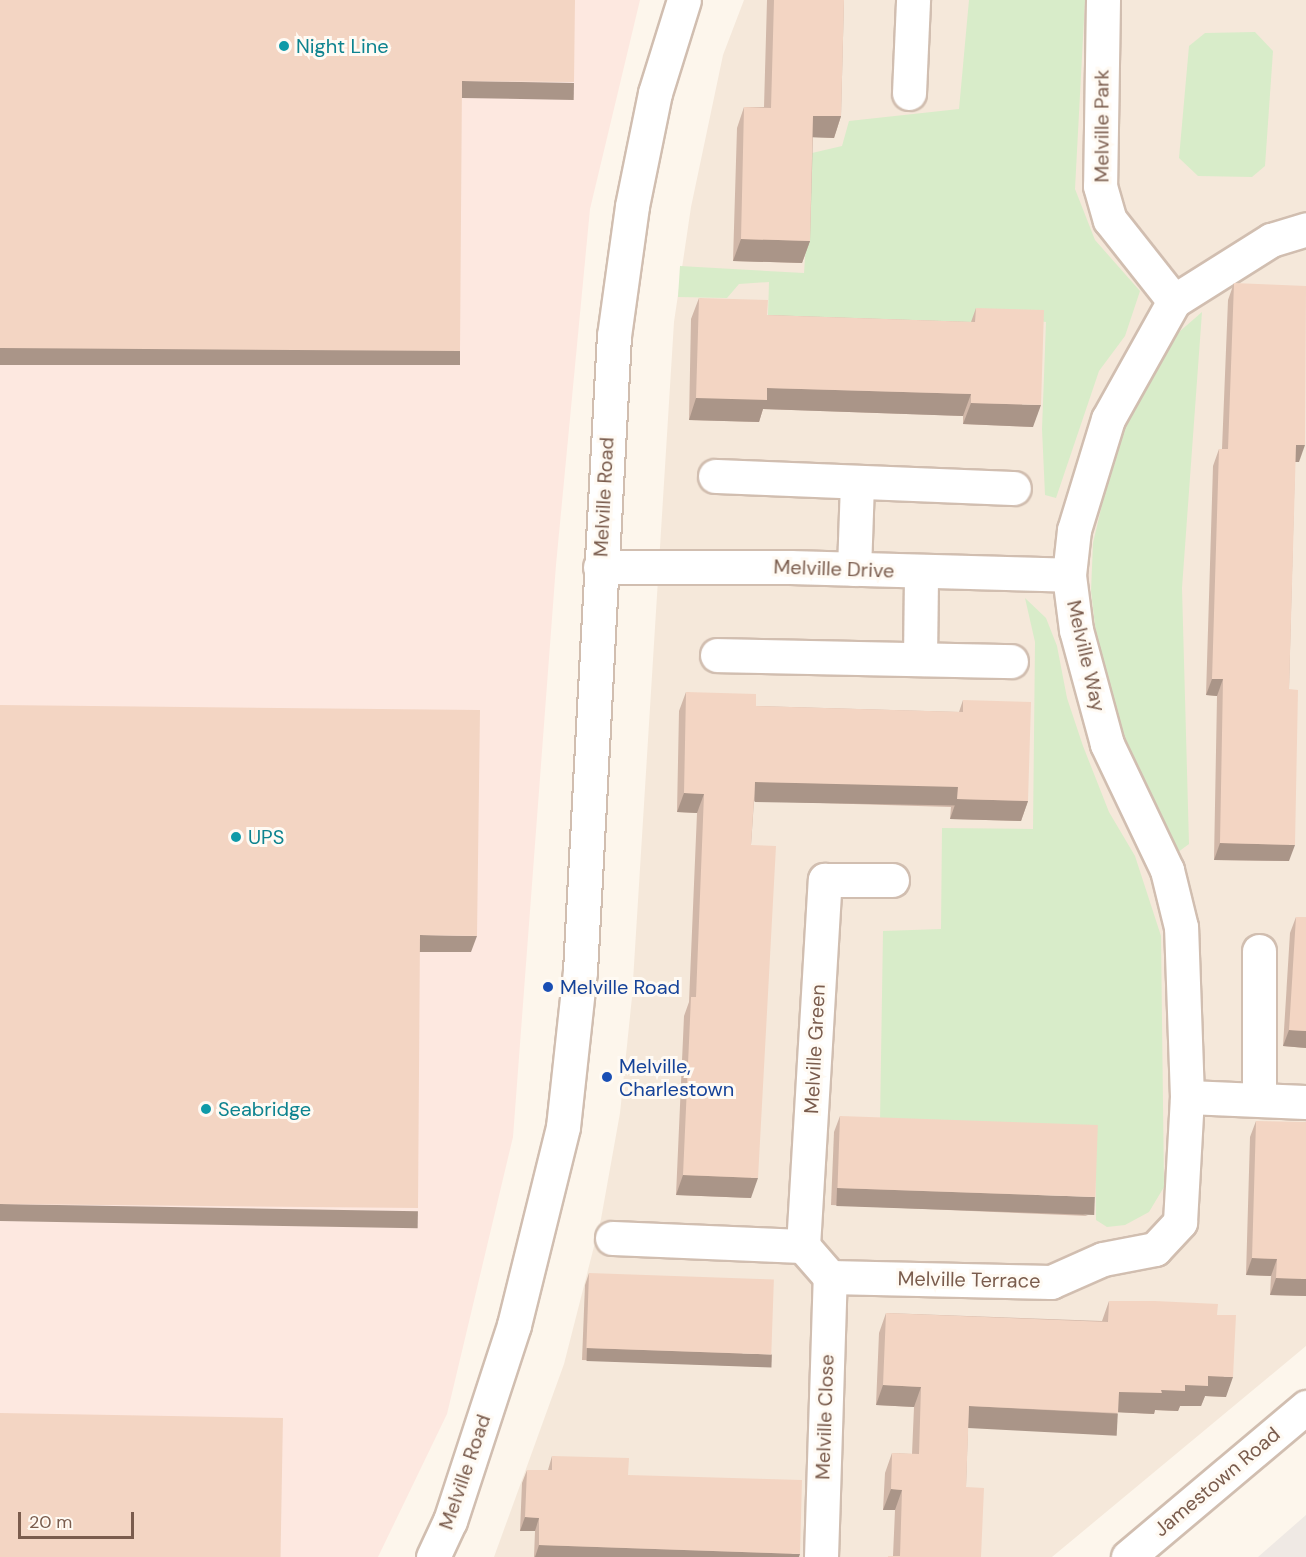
<!DOCTYPE html>
<html>
<head>
<meta charset="utf-8">
<style>
  body { margin:0 }
  #map { position:relative; width:1306px; height:1557px; overflow:hidden; background:#fdf6ec; font-family:"DM Sans",sans-serif }
  div>[style] { position:absolute }
  [style*='--x'] { left:calc(var(--x)*1px); top:calc(var(--y)*1px); width:calc(var(--w)*1px); rotate:calc(var(--a)*1deg) }
  .residential>* { inset:0; background:#f5e8da }
  .commercial>* { inset:0; background:#fde8e0 }
  .industrial>* { inset:0; background:#efe9e4 }
  .green>* { inset:0; background:#d8ecc9 }
  .roads { filter:drop-shadow(2px 0 #d1beb0) drop-shadow(-2px 0 #d1beb0) drop-shadow(0 2px #d1beb0) drop-shadow(0 -2px #d1beb0) }
  .minor>* { height:33px; margin:-16.5px; padding:0 16.5px; transform-origin:16.5px; border-radius:16.5px; background:#fff }
  .tertiary>* { height:33px; margin:-16.5px; padding:0 16.5px; transform-origin:16.5px; border-radius:16.5px; background:#fff }
  .wall>* { inset:0; background:#d1b7a8 }
  .shaded-wall>* { inset:0; background:#aa9588; transform-origin:0 0 }
  .building>* { inset:0; background:#f3d5c3; transform-origin:0 0 }
  .dots>* { width:16px; height:16px; translate:-50% -50%; box-sizing:border-box; border:3px solid #fffaf3; border-radius:50% }
  span { translate:-50% -50%; white-space:nowrap; text-align:center; line-height:1.15; -webkit-text-stroke:6px #fffaf3; paint-order:stroke }
  .culture-label { font-size:20px; color:#0d838f }
  .left { translate:0 -50%; text-align:left }
  .street-label { font-size:20px; color:#7a5c4d }
  .transit-label { font-size:20px; color:#164399 }
  .scale { position:absolute; left:18px; top:1512px; width:116px; height:27px; box-sizing:border-box; border:3px solid #7a5c4d; border-top:0; padding-left:8px; font-size:18px; line-height:21px; white-space:nowrap; color:#7a5c4d; -webkit-text-stroke:4px #fffaf3; paint-order:stroke }
</style>
</head>
<body>
<div id="map">
  <div class="residential">
    <div style="clip-path:polygon(744px 0,1306px 0,1306px 1346px,1052px 1557px,494px 1557px,564px 1364px,601px 1219px,620px 1113px,632px 997px,674px 322px,691px 207px,723px 55px)"></div>
  </div>
  <div class="commercial">
    <div style="clip-path:polygon(0 0,640px 0,590px 209px,556px 565px,513px 1137px,447px 1414px,378px 1557px,0 1557px)"></div>
  </div>
  <div class="industrial">
    <div style="clip-path:polygon(1306px 1515px,1306px 1557px,1258px 1557px)"></div>
  </div>
  <div class="green">
    <div style="clip-path:polygon(969px 0,1085px 0,1075px 189px,1095px 240px,1140px 291px,1125px 336px,1099px 371px,1056px 498px,1045px 495px,1042px 429px,1046px 322px,999px 316px,958px 331px,768px 315px,769px 282px,739px 284px,727px 298px,678px 297px,680px 266px,804px 273px,812px 153px,842px 146px,849px 121px,959px 109px)"></div>
    <div style="clip-path:polygon(1255px 32px,1273px 51px,1265px 166px,1252px 177px,1198px 176px,1179px 158px,1189px 46px,1205px 33px)"></div>
    <div style="clip-path:polygon(1202px 312px,1182px 588px,1189px 844px,1170px 858px,1123px 748px,1099px 661px,1091px 591px,1093px 543px,1119px 432px,1171px 339px)"></div>
    <div style="clip-path:polygon(1025px 598px,1046px 618px,1057px 646px,1067px 698px,1083px 746px,1109px 812px,1135px 856px,1161px 936px,1164px 1187px,1149px 1212px,1125px 1225px,1107px 1227px,1096px 1220px,1095px 1129px,880px 1122px,883px 931px,941px 929px,942px 828px,1033px 829px,1035px 642px)"></div>
  </div>
  <div class="roads">
    <div class="minor">
      <div style="--x:1103;--y:0;--w:186;--a:90.9"></div>
      <div style="--x:1100;--y:186;--w:35;--a:74"></div>
      <div style="--x:1110;--y:220;--w:103;--a:51.7"></div>
      <div style="--x:909;--y:93;--w:93;--a:-87.5"></div>
      <div style="--x:715;--y:476;--w:299;--a:2.3"></div>
      <div style="--x:600;--y:567;--w:190;--a:0"></div>
      <div style="--x:790;--y:567;--w:279;--a:1.6"></div>
      <div style="--x:854;--y:569;--w:87;--a:-88"></div>
      <div style="--x:717;--y:655;--w:294;--a:1.2"></div>
      <div style="--x:920;--y:659;--w:86;--a:-89.3"></div>
      <div style="--x:1259;--y:951;--w:146;--a:90"></div>
      <div style="--x:1187;--y:1097;--w:119;--a:2.4"></div>
      <div style="--x:612;--y:1238;--w:191;--a:2.4"></div>
      <div style="--x:830;--y:1277;--w:221;--a:1.3"></div>
      <div style="--x:1051;--y:1282;--w:57;--a:-23.9"></div>
      <div style="--x:1103;--y:1259;--w:53;--a:-10.9"></div>
      <div style="--x:1155;--y:1249;--w:37;--a:-47"></div>
      <div style="--x:1180;--y:1222;--w:125;--a:-86.8"></div>
      <div style="--x:1187;--y:1097;--w:170;--a:-92"></div>
      <div style="--x:1181;--y:927;--w:59;--a:-103.8"></div>
      <div style="--x:1167;--y:870;--w:140;--a:-115.5"></div>
      <div style="--x:1107;--y:744;--w:118;--a:-105.2"></div>
      <div style="--x:1076;--y:630;--w:55;--a:-97.3"></div>
      <div style="--x:1069;--y:575;--w:45;--a:-83.7"></div>
      <div style="--x:1074;--y:530;--w:116;--a:-73"></div>
      <div style="--x:1108;--y:419;--w:135;--a:-60.8"></div>
      <div style="--x:1174;--y:301;--w:115;--a:-32.2"></div>
      <div style="--x:1271;--y:240;--w:37;--a:-17"></div>
      <div style="--x:830;--y:1277;--w:41;--a:-131.1"></div>
      <div style="--x:803;--y:1246;--w:367;--a:-86.6"></div>
      <div style="--x:825;--y:880;--w:67;--a:0"></div>
      <div style="--x:821;--y:1557;--w:280;--a:-88.2"></div>
    </div>
    <div class="tertiary">
      <div style="--x:433;--y:1557;--w:40;--a:-65"></div>
      <div style="--x:450;--y:1521;--w:206;--a:-71.9"></div>
      <div style="--x:514;--y:1325;--w:204;--a:-76.1"></div>
      <div style="--x:563;--y:1127;--w:157;--a:-83.8"></div>
      <div style="--x:580;--y:971;--w:636;--a:-86.94"></div>
      <div style="--x:614;--y:336;--w:131;--a:-82.1"></div>
      <div style="--x:632;--y:206;--w:115;--a:-78.5"></div>
      <div style="--x:655;--y:93;--w:97;--a:-72.7"></div>
      <div style="--x:1128;--y:1557;--w:233;--a:-40.1"></div>
    </div>
  </div>
  <div class="wall">
    <div style="clip-path:polygon(767px 0,844px 0,841px 116px,834px 138px,813px 137px,810px 241px,802px 263px,733px 261px,737px 128px,744px 107px,764px 107px)"></div>
    <div style="clip-path:polygon(1234px 283px,1299px 462px,1295px 462px,1289px 689px,1289px 861px,1214px 860px,1217px 696px,1206px 695px,1213px 466px,1219px 449px,1222px 449px,1228px 300px)"></div>
    <div style="clip-path:polygon(699px 298px,767px 315px,971px 322px,976px 308px,1033px 427px,963px 424px,963px 416px,763px 409px,759px 422px,689px 420px,691px 319px)"></div>
    <div style="clip-path:polygon(686px 692px,756px 706px,959px 712px,963px 700px,1028px 801px,1021px 821px,950px 819px,951px 807px,754px 801px,751px 845px,751px 1198px,676px 1195px,684px 1016px,689px 1002px,697px 813px,677px 812px,679px 711px)"></div>
    <div style="clip-path:polygon(1296px 917px,1306px 917px,1306px 1048px,1283px 1046px,1290px 933px)"></div>
    <div style="clip-path:polygon(840px 1116px,1088px 1216px,831px 1205px,834px 1132px)"></div>
    <div style="clip-path:polygon(1256px 1121px,1306px 1296px,1270px 1295px,1271px 1276px,1246px 1275px,1250px 1137px)"></div>
    <div style="clip-path:polygon(589px 1273px,768px 1367px,582px 1360px,585px 1285px)"></div>
    <div style="clip-path:polygon(1109px 1301px,1217px 1315px,1226px 1397px,1205px 1396px,1201px 1406px,1180px 1406px,1178px 1411px,1155px 1410px,1154px 1414px,1118px 1412px,1111px 1433px,968px 1427px,966px 1487px,981px 1557px,893px 1556px,895px 1510px,883px 1510px,885px 1473px,892px 1453px,912px 1454px,914px 1407px,876px 1405px,879px 1333px,886px 1313px,1102px 1321px)"></div>
    <div style="clip-path:polygon(552px 1456px,628px 1475px,799px 1557px,534px 1557px,535px 1531px,520px 1531px,522px 1483px,527px 1470px,548px 1470px)"></div>
  </div>
  <div class="shaded-wall">
    <div style="left:462px;top:81px;width:112px;height:17px;rotate:1deg"></div>
    <div style="clip-path:polygon(813px 116px,841px 116px,834px 138px,805px 137px)"></div>
    <div style="clip-path:polygon(741px 239px,810px 241px,802px 263px,733px 261px)"></div>
    <div style="left:0;top:348px;width:460px;height:17px"></div>
    <div style="clip-path:polygon(767px 388px,971px 394px,963px 416px,763px 409px,759px 422px,689px 420px,696px 398px)"></div>
    <div style="clip-path:polygon(971px 403px,1041px 405px,1033px 427px,963px 424px)"></div>
    <div style="clip-path:polygon(1296px 445px,1305px 445px,1299px 462px,1290px 462px)"></div>
    <div style="clip-path:polygon(1212px 679px,1223px 679px,1217px 696px,1206px 695px)"></div>
    <div style="left:755px;top:782px;width:203px;height:20px;rotate:1deg"></div>
    <div style="clip-path:polygon(684px 793px,704px 794px,697px 813px,677px 812px)"></div>
    <div style="clip-path:polygon(957px 799px,1028px 801px,1021px 821px,950px 819px)"></div>
    <div style="clip-path:polygon(1220px 843px,1295px 845px,1289px 861px,1214px 860px)"></div>
    <div style="clip-path:polygon(420px 935px,477px 936px,471px 952px,414px 952px)"></div>
    <div style="clip-path:polygon(1289px 1030px,1306px 1031px,1306px 1048px,1283px 1046px)"></div>
    <div style="clip-path:polygon(683px 1175px,758px 1178px,751px 1198px,676px 1195px)"></div>
    <div style="left:837px;top:1188px;width:258px;height:18px;rotate:2deg"></div>
    <div style="left:0;top:1204px;width:418px;height:17px;rotate:1deg"></div>
    <div style="clip-path:polygon(1252px 1258px,1277px 1259px,1271px 1276px,1246px 1275px)"></div>
    <div style="clip-path:polygon(1276px 1278px,1306px 1279px,1306px 1296px,1270px 1295px)"></div>
    <div style="left:587px;top:1348px;width:185px;height:13px;rotate:2deg"></div>
    <div style="clip-path:polygon(1208px 1376px,1233px 1377px,1226px 1397px,1205px 1396px,1201px 1406px,1180px 1406px,1178px 1411px,1155px 1410px,1154px 1414px,1112px 1412px,1119px 1392px,1161px 1390px,1185px 1385px)"></div>
    <div style="clip-path:polygon(883px 1385px,921px 1387px,914px 1407px,876px 1405px)"></div>
    <div style="left:969px;top:1406px;width:149px;height:22px;rotate:3deg"></div>
    <div style="clip-path:polygon(891px 1489px,902px 1490px,895px 1510px,883px 1510px)"></div>
    <div style="clip-path:polygon(525px 1517px,539px 1518px,535px 1531px,520px 1531px)"></div>
    <div style="clip-path:polygon(539px 1545px,800px 1554px,799px 1557px,535px 1557px)"></div>
  </div>
  <div class="building">
    <div style="clip-path:polygon(0 0,575px 0,574px 82px,462px 81px,460px 351px,0 348px)"></div>
    <div style="clip-path:polygon(774px 0,844px 0,841px 116px,813px 116px,810px 241px,741px 239px,744px 107px,771px 108px)"></div>
    <div style="clip-path:polygon(1234px 283px,1306px 286px,1305px 445px,1296px 445px,1289px 689px,1298px 690px,1295px 845px,1220px 843px,1223px 679px,1212px 679px,1219px 449px,1228px 449px)"></div>
    <div style="clip-path:polygon(699px 298px,768px 300px,767px 315px,975px 322px,976px 308px,1044px 310px,1041px 405px,971px 403px,971px 394px,767px 388px,767px 400px,696px 398px)"></div>
    <div style="clip-path:polygon(686px 692px,756px 694px,756px 706px,963px 712px,963px 700px,1031px 702px,1028px 801px,957px 799px,958px 787px,755px 782px,751px 845px,776px 846px,758px 1178px,683px 1175px,691px 997px,696px 997px,704px 794px,684px 793px)"></div>
    <div style="clip-path:polygon(0 705px,480px 710px,477px 936px,420px 935px,418px 1208px,0 1204px)"></div>
    <div style="clip-path:polygon(1296px 917px,1306px 917px,1306px 1031px,1289px 1030px)"></div>
    <div style="left:840px;top:1116px;width:258px;height:72px;rotate:2deg"></div>
    <div style="clip-path:polygon(1256px 1121px,1306px 1122px,1306px 1279px,1276px 1278px,1277px 1259px,1252px 1258px)"></div>
    <div style="left:589px;top:1273px;width:185px;height:75px;rotate:2deg"></div>
    <div style="clip-path:polygon(1109px 1301px,1155px 1301px,1218px 1304px,1217px 1315px,1236px 1315px,1233px 1377px,1208px 1376px,1208px 1386px,1185px 1385px,1185px 1391px,1161px 1390px,1162px 1393px,1119px 1392px,1118px 1413px,969px 1406px,966px 1487px,984px 1488px,981px 1557px,888px 1557px,888px 1556px,900px 1556px,902px 1490px,891px 1489px,892px 1453px,919px 1454px,921px 1387px,883px 1385px,886px 1313px,1108px 1322px)"></div>
    <div style="left:0;top:1413px;width:283px;height:144px;rotate:1deg"></div>
    <div style="clip-path:polygon(552px 1456px,629px 1458px,628px 1475px,802px 1480px,800px 1554px,539px 1545px,539px 1518px,525px 1517px,527px 1470px,552px 1470px)"></div>
  </div>
  <div class="dots">
    <div style="left:284px;top:46px;background:#0f9aa8"></div>
    <div style="left:236px;top:837px;background:#0f9aa8"></div>
    <div style="left:548px;top:987px;background:#1a4fb4"></div>
    <div style="left:607px;top:1077px;background:#1a4fb4"></div>
    <div style="left:206px;top:1109px;background:#0f9aa8"></div>
  </div>
  <div class="culture-label">
    <span class="left" style="left:296px;top:46px">Night Line</span>
    <span class="left" style="left:248px;top:837px">UPS</span>
    <span class="left" style="left:218px;top:1109px">Seabridge</span>
  </div>
  <div class="street-label">
    <span style="left:1102px;top:126px;rotate:-90deg">Melville Park</span>
    <span style="left:604px;top:497px;rotate:-87deg">Melville Road</span>
    <span style="left:834px;top:569px;rotate:2deg">Melville Drive</span>
    <span style="left:1086px;top:656px;rotate:77deg">Melville Way</span>
    <span style="left:815px;top:1049px;rotate:-87deg">Melville Green</span>
    <span style="left:969px;top:1280px;rotate:1deg">Melville Terrace</span>
    <span style="left:825px;top:1417px;rotate:-88deg">Melville Close</span>
    <span style="left:465px;top:1472px;rotate:-71deg">Melville Road</span>
    <span style="left:1217px;top:1482px;rotate:-40deg">Jamestown Road</span>
  </div>
  <div class="transit-label">
    <span class="left" style="left:560px;top:987px">Melville Road</span>
    <span class="left" style="left:619px;top:1078px">Melville,<br>Charlestown</span>
  </div>
  <div class="scale">20 m</div>
</div>
</body>
</html>
